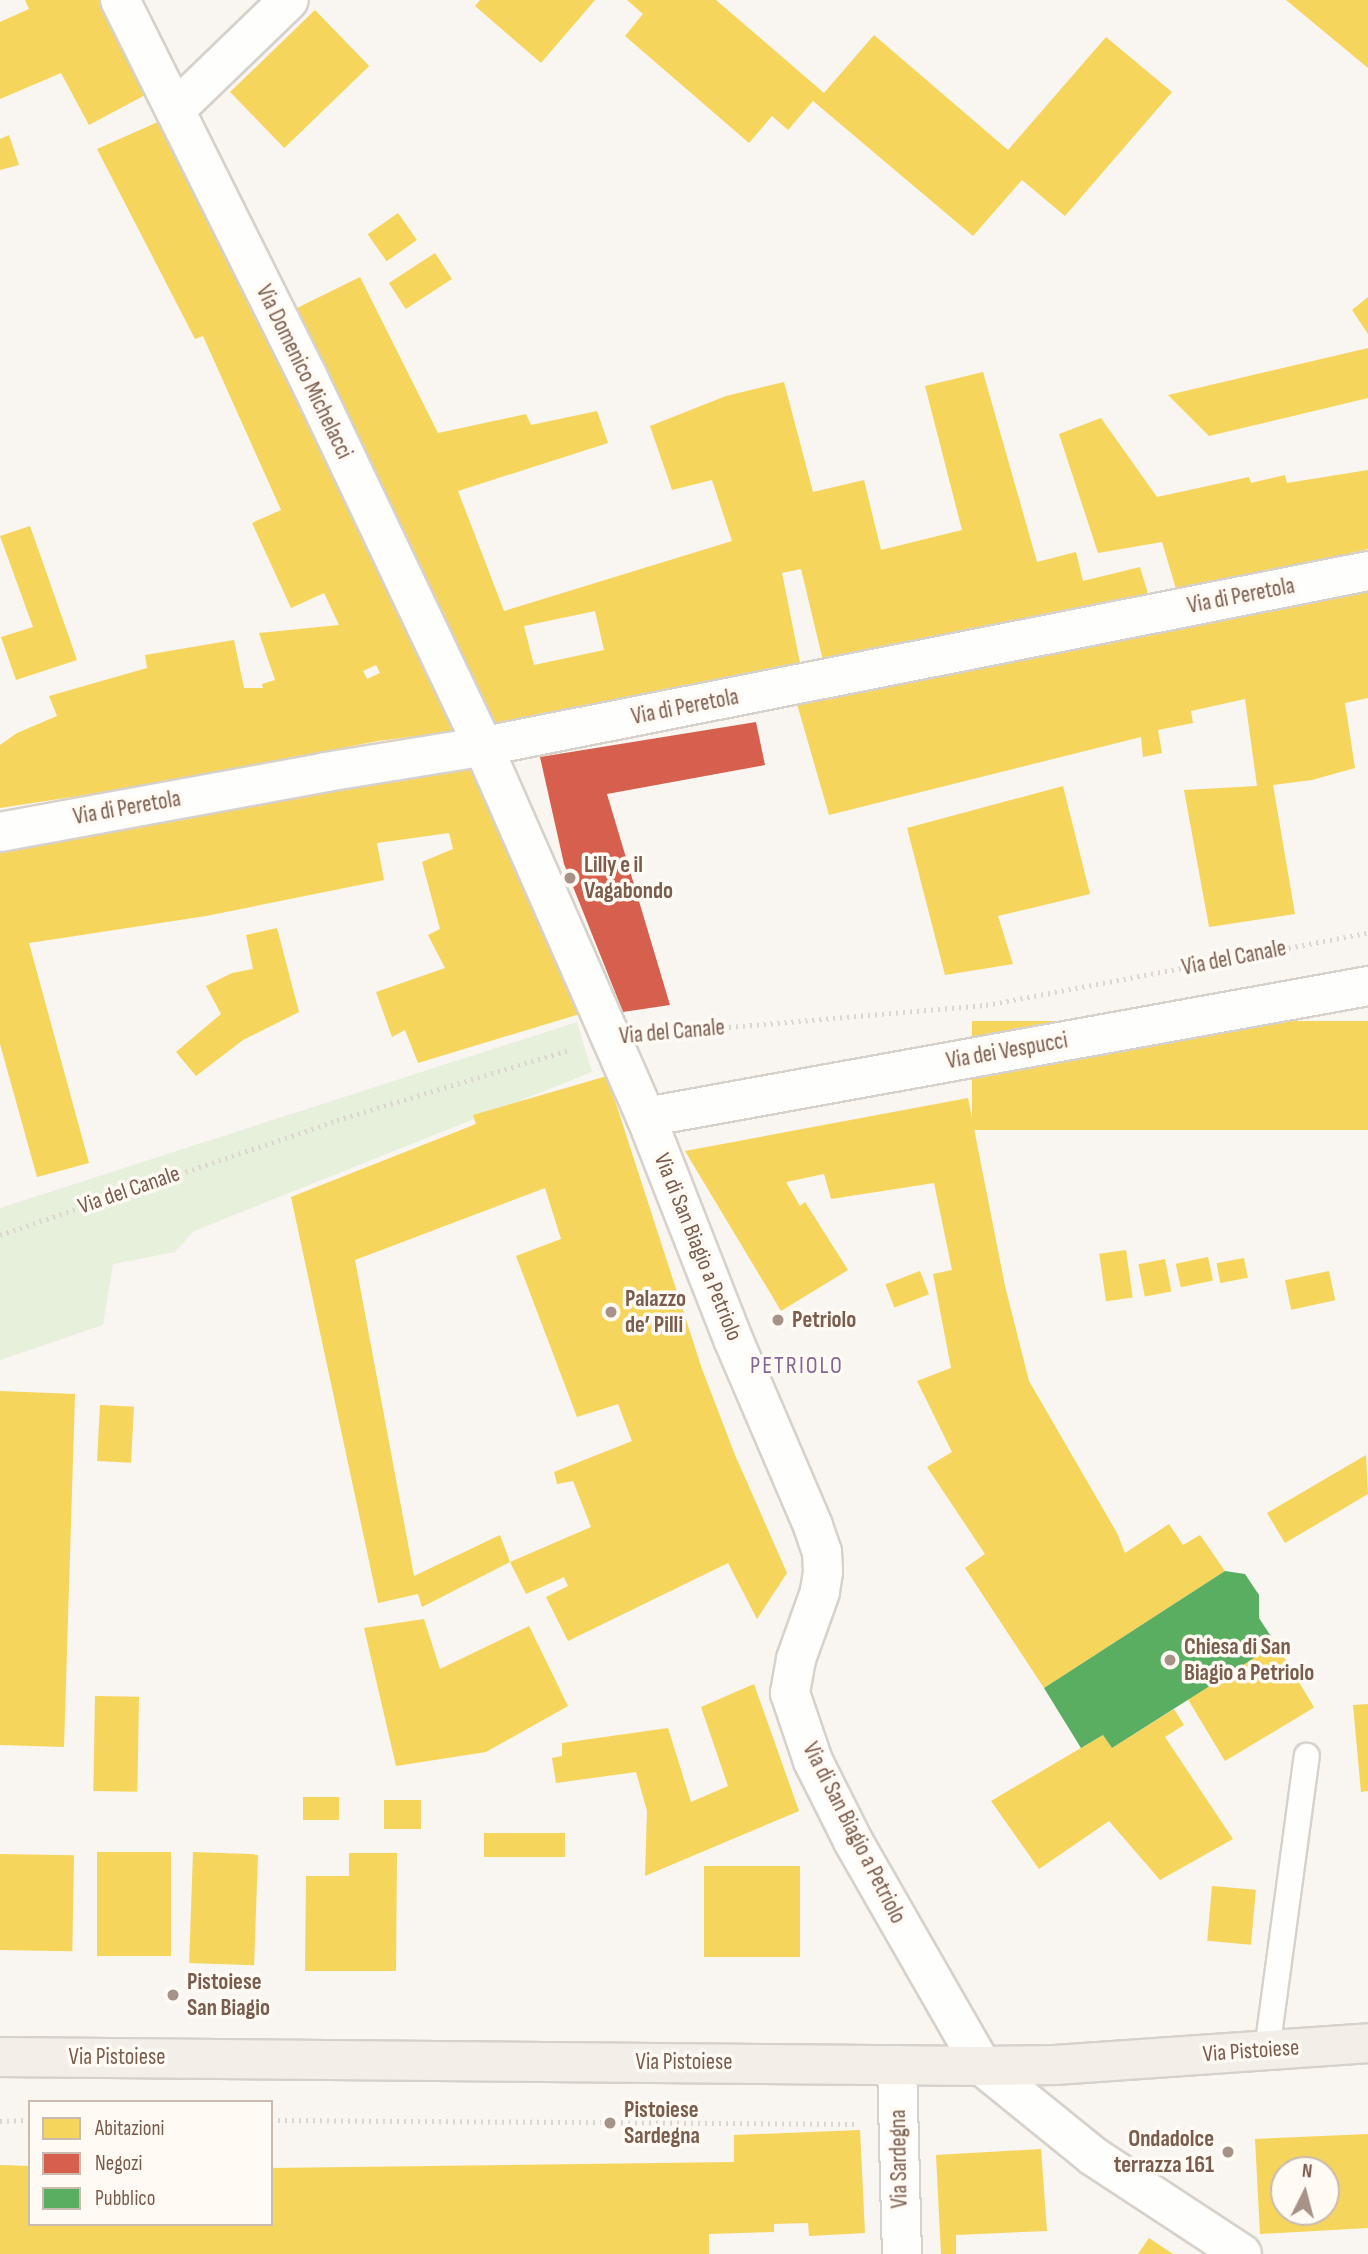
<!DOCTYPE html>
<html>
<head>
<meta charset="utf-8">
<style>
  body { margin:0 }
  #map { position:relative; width:1368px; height:2254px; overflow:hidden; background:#f9f5f0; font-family:"Sofia Sans Condensed",sans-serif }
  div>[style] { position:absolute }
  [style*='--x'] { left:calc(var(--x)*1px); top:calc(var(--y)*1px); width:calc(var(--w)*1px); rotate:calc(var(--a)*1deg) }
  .green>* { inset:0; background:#e7f0db }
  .homes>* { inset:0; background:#f6d55c; transform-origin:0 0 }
  .shops>* { inset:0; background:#d6604d }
  .public>* { inset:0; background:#5aae61 }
  .path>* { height:4.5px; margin-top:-2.25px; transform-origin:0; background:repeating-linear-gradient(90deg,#dcd5d0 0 2px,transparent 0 7px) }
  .roads { filter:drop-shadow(2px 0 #d7d1cb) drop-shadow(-2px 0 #d7d1cb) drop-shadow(0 2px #d7d1cb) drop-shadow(0 -2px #d7d1cb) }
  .service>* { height:24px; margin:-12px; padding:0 12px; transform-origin:12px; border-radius:12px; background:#fefefd }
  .minor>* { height:38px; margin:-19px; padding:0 19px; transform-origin:19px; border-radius:19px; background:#fefefd }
  .primary>* { height:38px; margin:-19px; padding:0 19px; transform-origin:19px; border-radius:19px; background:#f3eee8 }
  .dots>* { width:19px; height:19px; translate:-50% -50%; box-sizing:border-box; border:4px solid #fffaf3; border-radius:50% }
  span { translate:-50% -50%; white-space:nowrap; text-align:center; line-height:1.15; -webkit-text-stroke:7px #fffaf3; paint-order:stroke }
  .street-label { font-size:23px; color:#7a5c4d }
  .poi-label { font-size:23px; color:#7a5c4d; font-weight:700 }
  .left { translate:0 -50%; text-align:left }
  .right { translate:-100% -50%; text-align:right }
  .neighbourhood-label { font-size:24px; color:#846695; letter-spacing:2px }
  .legend { position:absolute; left:28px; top:2100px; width:245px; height:126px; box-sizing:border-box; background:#fffaf3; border:2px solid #cabbb1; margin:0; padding:9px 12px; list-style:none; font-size:21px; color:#7a5c4d }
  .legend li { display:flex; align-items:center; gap:14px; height:35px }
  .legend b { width:35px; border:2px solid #cabbb1 }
  .north { position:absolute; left:1270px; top:2156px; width:70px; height:70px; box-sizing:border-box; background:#fffaf3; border:2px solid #cabbb1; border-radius:50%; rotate:6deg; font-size:19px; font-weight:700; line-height:28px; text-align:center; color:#7a5c4d }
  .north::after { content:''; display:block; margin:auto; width:24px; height:32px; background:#a69286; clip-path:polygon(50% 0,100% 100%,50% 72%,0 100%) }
</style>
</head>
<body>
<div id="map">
  <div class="green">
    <div style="clip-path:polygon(577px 1022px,592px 1072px,194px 1231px,175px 1252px,113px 1264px,103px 1325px,0 1360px,0 1208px)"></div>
  </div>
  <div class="homes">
    <div style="clip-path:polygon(25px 0,102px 0,120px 43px,147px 94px,89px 125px,61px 73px,0 99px,0 22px,29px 9px)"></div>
    <div style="clip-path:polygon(480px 0,595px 0,541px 63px,475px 6px)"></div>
    <div style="clip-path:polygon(627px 0,716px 0,824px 93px,874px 35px,1008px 150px,1106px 37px,1172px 92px,1065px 216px,1022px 180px,973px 236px,813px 101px,788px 130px,772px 116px,749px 143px,625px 36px,643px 14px)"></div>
    <div style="clip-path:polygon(1286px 0,1368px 0,1368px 68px)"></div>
    <div style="left:315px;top:10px;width:78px;height:118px;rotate:46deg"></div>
    <div style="clip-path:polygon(evenodd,160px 121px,463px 730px,378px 741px,150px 785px,0 808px,0 745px,17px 733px,57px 716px,49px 696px,147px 668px,145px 655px,234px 640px,244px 688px,263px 688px,262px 684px,275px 680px,259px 633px,339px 625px,324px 593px,291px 608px,252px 523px,281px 510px,203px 336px,195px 339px,97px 149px,160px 121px,376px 665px,380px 673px,367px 679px,363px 671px,376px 665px)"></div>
    <div style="clip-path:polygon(9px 135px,19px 165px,0 170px,0 139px)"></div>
    <div style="left:398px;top:213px;width:33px;height:37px;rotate:55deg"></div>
    <div style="left:435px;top:253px;width:31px;height:55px;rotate:57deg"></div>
    <div style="clip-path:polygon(evenodd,360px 277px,438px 433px,526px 414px,531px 425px,597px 411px,608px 443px,458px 491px,504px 611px,732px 541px,712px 480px,672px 490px,650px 426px,726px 396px,784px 382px,813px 492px,864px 480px,881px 550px,962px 530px,925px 386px,983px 372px,1037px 562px,1076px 552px,1083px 581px,1140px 567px,1149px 597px,824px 665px,801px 569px,782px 573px,802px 673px,488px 735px,289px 312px,360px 277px,595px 611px,604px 650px,534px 665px,524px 626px,595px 611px)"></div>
    <div style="clip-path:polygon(1368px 297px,1368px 334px,1352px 310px)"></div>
    <div style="clip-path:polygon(1368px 348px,1368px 398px,1209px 436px,1168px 395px)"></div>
    <div style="clip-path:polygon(1101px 418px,1157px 497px,1249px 477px,1251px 483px,1285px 475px,1287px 483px,1368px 470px,1368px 549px,1232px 581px,1176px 589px,1162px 542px,1098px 553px,1059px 434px)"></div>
    <div style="clip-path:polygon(30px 526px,77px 660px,16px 680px,1px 637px,33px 627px,0 536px)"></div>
    <div style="clip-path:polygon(1368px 591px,1368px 698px,1345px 703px,1355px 768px,1312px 780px,1273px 785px,1295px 914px,1209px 927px,1184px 790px,1257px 786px,1245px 699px,1191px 711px,1193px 723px,1158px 730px,1162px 753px,1143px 757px,1141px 737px,829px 815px,797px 704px)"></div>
    <div style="clip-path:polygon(478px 759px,583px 1013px,418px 1063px,405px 1030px,392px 1037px,376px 992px,445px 968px,428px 935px,440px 929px,422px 862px,453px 849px,449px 833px,377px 843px,384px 880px,206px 916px,29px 943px,89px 1163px,37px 1177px,0 1044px,0 853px)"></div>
    <div style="clip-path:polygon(1063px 786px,1090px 894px,998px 916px,1013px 964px,945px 975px,907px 828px)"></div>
    <div style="clip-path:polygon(277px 928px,299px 1012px,243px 1040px,196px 1076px,176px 1052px,221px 1014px,206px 986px,232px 973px,253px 969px,246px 935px)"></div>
    <div style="left:1368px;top:1021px;width:109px;height:396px;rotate:90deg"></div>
    <div style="clip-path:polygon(evenodd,607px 1076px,702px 1369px,735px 1455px,787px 1573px,757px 1619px,728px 1563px,568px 1641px,546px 1597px,568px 1586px,564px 1577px,526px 1594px,510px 1562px,422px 1607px,418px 1594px,378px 1603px,291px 1197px,476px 1124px,473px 1115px,607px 1076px,545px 1188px,561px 1239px,516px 1256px,577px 1417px,618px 1404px,632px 1441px,554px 1472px,557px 1484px,573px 1481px,591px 1527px,510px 1562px,500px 1535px,414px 1576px,355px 1260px,545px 1188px)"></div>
    <div style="clip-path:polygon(968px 1098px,1005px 1286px,1029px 1381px,1117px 1533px,1125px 1553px,1169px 1524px,1183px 1545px,1200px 1535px,1225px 1571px,1044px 1688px,965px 1568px,985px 1554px,927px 1467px,952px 1452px,917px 1381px,951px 1368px,933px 1274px,952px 1270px,934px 1183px,831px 1199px,824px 1174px,786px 1182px,800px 1206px,805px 1202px,848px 1270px,781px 1311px,685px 1151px)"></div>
    <div style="left:1126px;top:1250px;width:48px;height:27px;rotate:82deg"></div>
    <div style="left:1208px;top:1257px;width:24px;height:33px;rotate:78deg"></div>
    <div style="left:1244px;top:1258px;width:20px;height:28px;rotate:79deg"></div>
    <div style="left:1165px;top:1259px;width:33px;height:27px;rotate:79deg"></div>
    <div style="left:920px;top:1271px;width:25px;height:37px;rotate:69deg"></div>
    <div style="left:1329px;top:1271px;width:30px;height:45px;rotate:78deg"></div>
    <div style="clip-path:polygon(0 1391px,75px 1394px,64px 1747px,0 1745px)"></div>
    <div style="left:100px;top:1405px;width:34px;height:56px;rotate:3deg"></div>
    <div style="clip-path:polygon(1366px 1455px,1368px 1494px,1285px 1543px,1267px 1513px)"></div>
    <div style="clip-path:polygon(424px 1619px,440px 1669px,529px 1626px,568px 1706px,486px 1752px,396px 1766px,364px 1628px)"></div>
    <div style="left:1276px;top:1644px;width:74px;height:104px;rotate:59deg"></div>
    <div style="clip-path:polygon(754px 1684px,799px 1811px,645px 1876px,647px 1811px,636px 1772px,556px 1783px,552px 1758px,562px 1756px,562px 1743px,668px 1728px,691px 1802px,728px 1786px,701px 1707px)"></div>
    <div style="left:95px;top:1696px;width:44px;height:95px;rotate:1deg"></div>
    <div style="clip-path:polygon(1368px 1704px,1368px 1791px,1361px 1792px,1353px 1705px)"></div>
    <div style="clip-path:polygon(1174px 1709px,1184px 1725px,1165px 1737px,1233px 1839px,1160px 1880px,1109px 1821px,1039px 1869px,991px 1801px,1103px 1735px,1112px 1748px)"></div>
    <div style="left:339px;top:1797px;width:23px;height:36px;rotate:90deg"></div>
    <div style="left:421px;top:1800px;width:29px;height:37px;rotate:90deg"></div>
    <div style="left:484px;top:1833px;width:81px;height:24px"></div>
    <div style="left:97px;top:1852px;width:74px;height:104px"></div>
    <div style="left:193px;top:1852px;width:65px;height:111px;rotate:2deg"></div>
    <div style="clip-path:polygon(349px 1853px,397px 1853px,396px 1971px,305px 1971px,306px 1876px,349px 1876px)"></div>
    <div style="left:0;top:1854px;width:74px;height:96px;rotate:1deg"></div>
    <div style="left:800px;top:1866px;width:91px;height:96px;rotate:90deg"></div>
    <div style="left:1212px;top:1886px;width:44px;height:55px;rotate:5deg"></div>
    <div style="clip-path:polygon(860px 2130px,865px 2233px,809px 2236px,808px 2223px,774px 2224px,774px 2232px,709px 2234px,709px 2254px,0 2254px,0 2165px,30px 2166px,30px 2224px,271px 2224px,271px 2168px,734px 2162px,734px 2135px)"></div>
    <div style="clip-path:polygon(evenodd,1368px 2134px,1368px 2228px,1260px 2234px,1255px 2139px,1368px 2134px,1284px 2170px,1326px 2170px,1326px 2212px,1284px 2212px,1284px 2170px)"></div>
    <div style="clip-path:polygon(1041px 2149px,1047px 2231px,956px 2235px,956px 2254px,941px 2254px,936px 2155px)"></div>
    <div style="clip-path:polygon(1149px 2238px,1173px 2254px,1138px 2254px)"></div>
  </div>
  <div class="shops">
    <div style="clip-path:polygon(756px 722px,765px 765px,607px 794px,670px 1005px,623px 1012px,564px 864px,540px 757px)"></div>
  </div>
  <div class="public">
    <div style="clip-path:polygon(1225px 1571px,1245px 1574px,1259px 1595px,1259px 1618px,1276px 1644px,1112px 1748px,1103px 1735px,1081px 1748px,1044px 1688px)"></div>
  </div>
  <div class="path">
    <div style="--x:659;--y:1033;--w:328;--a:-4.9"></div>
    <div style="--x:986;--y:1005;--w:389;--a:-10.7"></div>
    <div style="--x:0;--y:1235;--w:356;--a:-18.8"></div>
    <div style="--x:337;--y:1120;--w:242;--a:-16.8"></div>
    <div style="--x:271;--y:2120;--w:584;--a:0.39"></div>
    <div style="--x:0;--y:2121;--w:30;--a:-2"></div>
  </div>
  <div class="roads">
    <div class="service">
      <div style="--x:1267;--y:2050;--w:297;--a:-82.3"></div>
    </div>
    <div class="minor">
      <div style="--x:120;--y:0;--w:419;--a:63.5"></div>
      <div style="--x:307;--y:375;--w:401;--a:64.6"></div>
      <div style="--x:479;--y:737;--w:415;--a:66.3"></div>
      <div style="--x:646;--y:1117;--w:238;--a:68.6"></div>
      <div style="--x:733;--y:1339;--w:203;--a:66.8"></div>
      <div style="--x:813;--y:1526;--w:28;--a:71"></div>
      <div style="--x:822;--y:1552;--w:20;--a:87"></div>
      <div style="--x:823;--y:1572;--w:20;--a:99"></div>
      <div style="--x:820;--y:1592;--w:71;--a:109.7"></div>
      <div style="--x:796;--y:1659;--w:35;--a:100"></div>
      <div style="--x:790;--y:1693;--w:72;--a:71.3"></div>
      <div style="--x:813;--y:1761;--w:89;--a:63.4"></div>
      <div style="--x:853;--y:1841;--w:259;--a:60.2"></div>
      <div style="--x:982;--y:2066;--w:143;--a:39"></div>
      <div style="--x:1093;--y:2156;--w:178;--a:33.3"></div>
      <div style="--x:175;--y:110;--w:158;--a:-44"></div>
      <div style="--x:0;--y:832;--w:331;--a:-10.4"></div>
      <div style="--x:326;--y:772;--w:151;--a:-9.2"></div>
      <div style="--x:475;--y:748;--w:910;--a:-11.21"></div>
      <div style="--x:646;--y:1117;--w:734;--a:-10.28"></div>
      <div style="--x:897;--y:2065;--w:189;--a:88.5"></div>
    </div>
    <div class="primary">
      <div style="--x:0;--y:2057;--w:982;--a:0.53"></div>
      <div style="--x:982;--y:2066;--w:74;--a:-0.8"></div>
      <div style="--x:1056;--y:2065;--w:313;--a:-4"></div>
    </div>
  </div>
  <div class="dots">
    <div style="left:570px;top:878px;background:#a69286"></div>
    <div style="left:611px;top:1312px;background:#a69286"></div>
    <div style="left:778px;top:1320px;background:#a69286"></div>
    <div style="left:1170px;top:1660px;background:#a69286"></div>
    <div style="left:173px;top:1995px;background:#a69286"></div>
    <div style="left:610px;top:2123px;background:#a69286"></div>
    <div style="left:1228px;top:2152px;background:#a69286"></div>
  </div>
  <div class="street-label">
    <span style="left:304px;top:372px;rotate:64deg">Via Domenico Michelacci</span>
    <span style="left:1241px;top:596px;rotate:-11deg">Via di Peretola</span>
    <span style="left:685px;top:707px;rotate:-11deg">Via di Peretola</span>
    <span style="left:127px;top:808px;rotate:-10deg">Via di Peretola</span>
    <span style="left:1234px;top:958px;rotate:-11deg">Via del Canale</span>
    <span style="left:672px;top:1032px;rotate:-5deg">Via del Canale</span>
    <span style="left:1007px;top:1051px;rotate:-10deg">Via dei Vespucci</span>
    <span style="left:129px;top:1190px;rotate:-19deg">Via del Canale</span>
    <span style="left:698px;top:1247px;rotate:68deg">Via di San Biagio a Petriolo</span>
    <span style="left:854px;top:1833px;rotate:63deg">Via di San Biagio a Petriolo</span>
    <span style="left:1251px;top:2051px;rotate:-4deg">Via Pistoiese</span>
    <span style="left:117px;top:2057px">Via Pistoiese</span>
    <span style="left:684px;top:2062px">Via Pistoiese</span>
    <span style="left:899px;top:2159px;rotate:-91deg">Via Sardegna</span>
  </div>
  <div class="poi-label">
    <span class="left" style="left:584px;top:878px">Lilly e il<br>Vagabondo</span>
    <span class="left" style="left:625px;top:1312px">Palazzo<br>de’ Pilli</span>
    <span class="left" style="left:792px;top:1320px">Petriolo</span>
    <span class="left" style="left:1184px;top:1660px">Chiesa di San<br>Biagio a Petriolo</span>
    <span class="left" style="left:187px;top:1995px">Pistoiese<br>San Biagio</span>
    <span class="left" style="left:624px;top:2123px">Pistoiese<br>Sardegna</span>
    <span class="right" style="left:1214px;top:2152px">Ondadolce<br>terrazza 161</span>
  </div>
  <div class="neighbourhood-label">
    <span style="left:797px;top:1366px">PETRIOLO</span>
  </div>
  <ul class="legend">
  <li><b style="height:19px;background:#f6d55c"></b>Abitazioni</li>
  <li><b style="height:19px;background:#d6604d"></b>Negozi</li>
  <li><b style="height:19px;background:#5aae61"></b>Pubblico</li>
  </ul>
  <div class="north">N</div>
</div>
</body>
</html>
